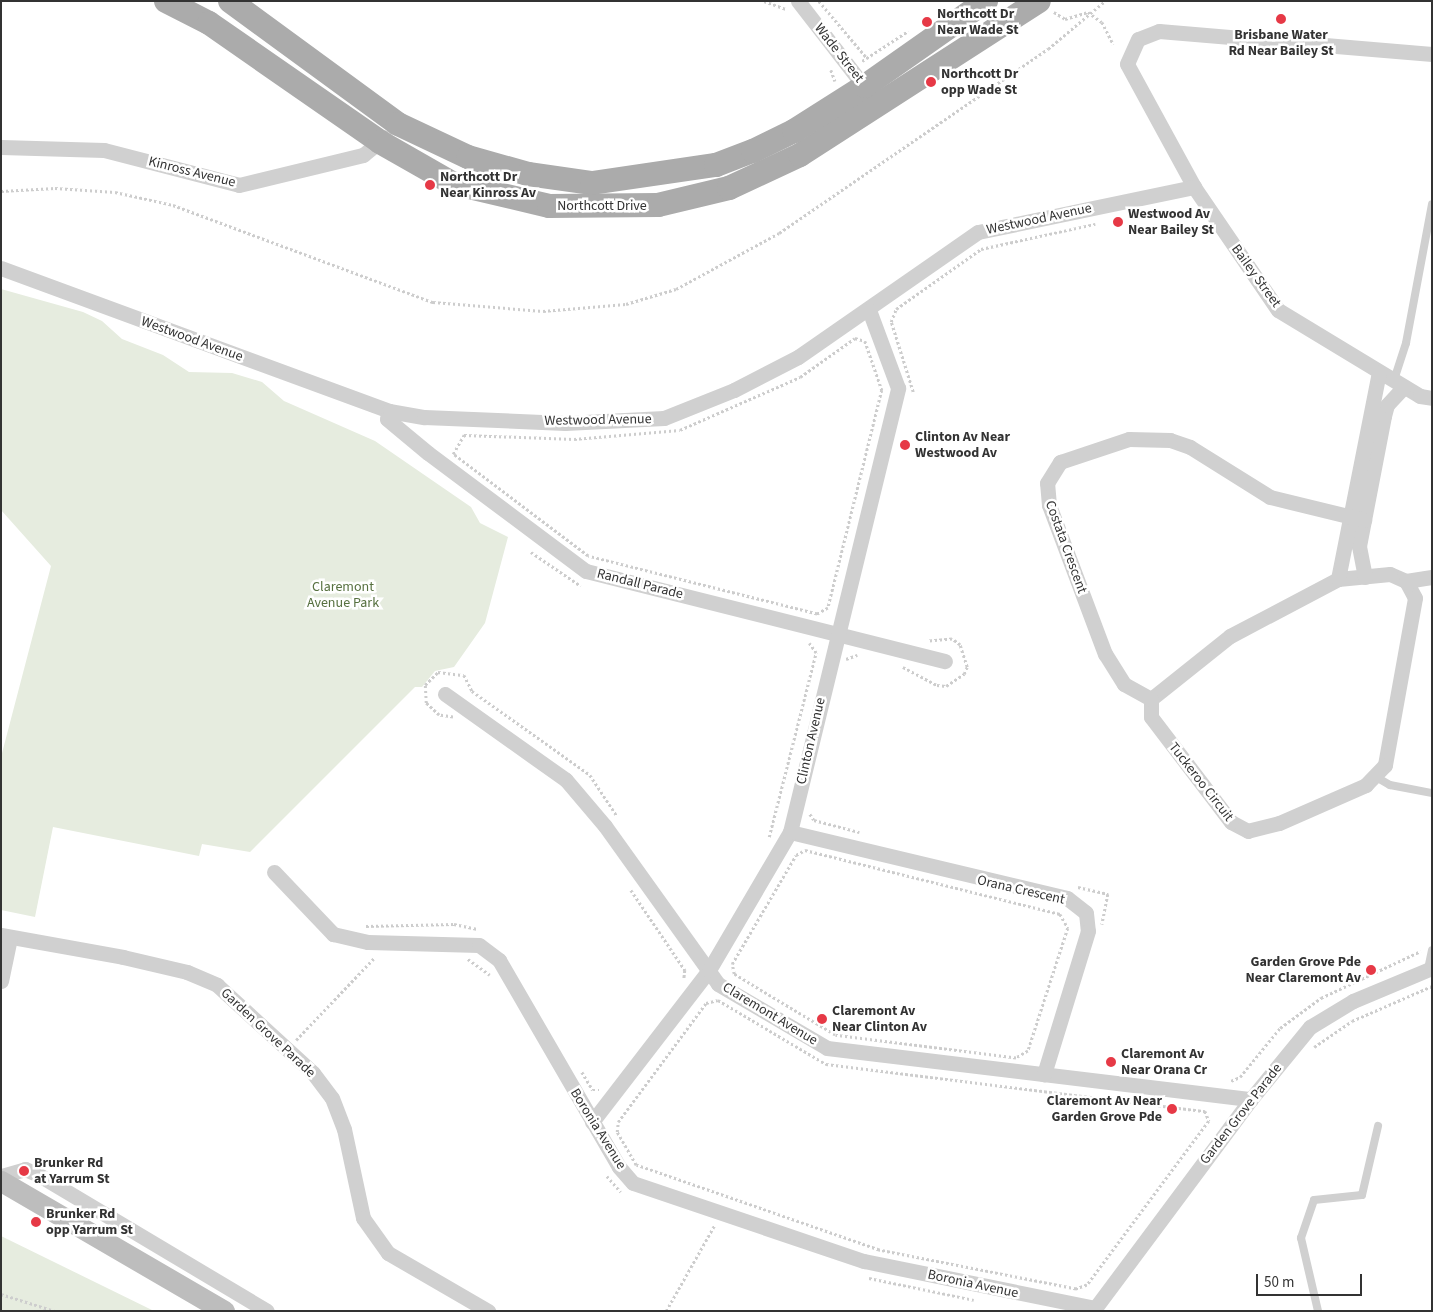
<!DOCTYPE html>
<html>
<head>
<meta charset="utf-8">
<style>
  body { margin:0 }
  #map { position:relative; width:1433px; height:1312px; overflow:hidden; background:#fff; font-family:"Source Sans 3",sans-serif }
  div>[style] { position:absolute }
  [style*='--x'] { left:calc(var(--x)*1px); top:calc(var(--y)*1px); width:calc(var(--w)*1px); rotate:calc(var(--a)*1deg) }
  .green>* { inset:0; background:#e6ecdf }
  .path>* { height:2.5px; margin-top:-1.25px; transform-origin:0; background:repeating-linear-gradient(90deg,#cdcdcd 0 2.5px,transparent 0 5px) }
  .lane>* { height:8px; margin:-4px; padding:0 4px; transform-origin:4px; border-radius:4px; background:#d0d0d0 }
  .street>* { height:15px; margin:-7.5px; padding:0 7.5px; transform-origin:7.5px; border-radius:7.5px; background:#d0d0d0 }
  .secondary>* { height:21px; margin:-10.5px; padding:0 10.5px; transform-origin:10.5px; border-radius:10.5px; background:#bdbdbd }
  .primary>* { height:24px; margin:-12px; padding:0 12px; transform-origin:12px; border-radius:12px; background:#ababab }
  .dots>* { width:14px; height:14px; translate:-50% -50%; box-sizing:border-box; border:2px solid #fff; border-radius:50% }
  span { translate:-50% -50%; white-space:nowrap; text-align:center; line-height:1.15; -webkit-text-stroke:5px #fff; paint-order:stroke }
  .poi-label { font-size:14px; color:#333; font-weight:700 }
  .left { translate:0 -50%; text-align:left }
  .right { translate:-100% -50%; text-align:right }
  .street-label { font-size:14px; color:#333 }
  .park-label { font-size:14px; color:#56703f }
  .frame { position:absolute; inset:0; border:2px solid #333; pointer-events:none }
  .scale { position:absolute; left:1256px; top:1274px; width:106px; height:22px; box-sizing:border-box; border:2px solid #333; border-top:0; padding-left:6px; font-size:15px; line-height:18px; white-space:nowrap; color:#333; -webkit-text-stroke:4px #fff; paint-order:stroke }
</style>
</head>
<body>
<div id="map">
  <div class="green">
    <div style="clip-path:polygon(1px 289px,83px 312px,102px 321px,122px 339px,163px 355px,189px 372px,232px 373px,262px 382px,284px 401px,375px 441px,471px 507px,480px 523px,508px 537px,485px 623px,454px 667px,435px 671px,422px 687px,415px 687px,250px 852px,202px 844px,199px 856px,53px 827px,35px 917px,1px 910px,1px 757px,51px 566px,1px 510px)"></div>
    <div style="clip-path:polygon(1px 1236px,154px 1311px,1px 1311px)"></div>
  </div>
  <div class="path">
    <div style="--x:764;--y:1;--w:23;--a:20"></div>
    <div style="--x:819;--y:1;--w:75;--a:49.9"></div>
    <div style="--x:1054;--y:12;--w:13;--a:32"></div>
    <div style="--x:1065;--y:19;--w:24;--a:-17"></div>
    <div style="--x:1088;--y:12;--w:17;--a:36"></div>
    <div style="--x:1102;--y:22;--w:25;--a:63"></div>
    <div style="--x:862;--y:61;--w:55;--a:-33.1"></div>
    <div style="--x:831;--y:70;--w:12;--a:70"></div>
    <div style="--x:1;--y:191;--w:54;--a:-3.2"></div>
    <div style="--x:55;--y:188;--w:60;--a:3.8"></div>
    <div style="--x:115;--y:192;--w:59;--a:12.6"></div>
    <div style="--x:173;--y:205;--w:278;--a:20.5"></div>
    <div style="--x:433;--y:302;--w:110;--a:4.7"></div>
    <div style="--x:543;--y:311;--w:83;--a:-4.8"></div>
    <div style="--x:626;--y:304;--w:52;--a:-16.7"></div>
    <div style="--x:676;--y:289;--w:117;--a:-28.5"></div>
    <div style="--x:779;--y:233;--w:326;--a:-34.4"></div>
    <div style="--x:1048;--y:49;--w:75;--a:-40.1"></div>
    <div style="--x:855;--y:338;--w:10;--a:17"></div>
    <div style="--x:865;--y:341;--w:52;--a:70.9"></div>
    <div style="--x:882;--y:390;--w:225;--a:103.9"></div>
    <div style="--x:828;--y:608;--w:13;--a:151"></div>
    <div style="--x:817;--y:614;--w:236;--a:-165.8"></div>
    <div style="--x:588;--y:556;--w:169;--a:-142.9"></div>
    <div style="--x:453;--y:454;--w:22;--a:-60"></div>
    <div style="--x:464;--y:435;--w:110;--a:2.1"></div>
    <div style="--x:574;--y:439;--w:106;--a:-4.9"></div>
    <div style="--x:680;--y:430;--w:131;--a:-23.8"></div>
    <div style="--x:800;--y:377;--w:67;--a:-35.3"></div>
    <div style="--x:913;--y:392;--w:73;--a:-107.4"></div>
    <div style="--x:891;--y:322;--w:14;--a:-69"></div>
    <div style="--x:896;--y:309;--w:104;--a:-35.2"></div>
    <div style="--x:981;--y:249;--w:117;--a:-12.4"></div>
    <div style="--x:531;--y:552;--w:60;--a:34.2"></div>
    <div style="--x:846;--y:659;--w:12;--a:-20"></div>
    <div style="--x:903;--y:667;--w:38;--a:28"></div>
    <div style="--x:937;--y:685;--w:9;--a:6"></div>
    <div style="--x:946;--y:686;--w:22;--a:-34"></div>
    <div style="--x:964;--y:674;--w:8;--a:-67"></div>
    <div style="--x:967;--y:667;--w:23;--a:-108"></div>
    <div style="--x:960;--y:645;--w:10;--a:-143"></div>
    <div style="--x:952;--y:639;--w:23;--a:175"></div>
    <div style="--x:453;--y:717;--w:14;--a:-172"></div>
    <div style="--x:439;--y:715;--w:18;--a:-137"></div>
    <div style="--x:426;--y:703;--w:18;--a:-93"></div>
    <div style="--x:425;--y:685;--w:18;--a:-45"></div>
    <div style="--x:438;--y:672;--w:26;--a:7"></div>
    <div style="--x:464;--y:675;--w:18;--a:63"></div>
    <div style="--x:472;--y:691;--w:145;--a:35.4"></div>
    <div style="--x:590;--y:775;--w:49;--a:56.6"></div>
    <div style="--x:810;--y:814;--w:7;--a:56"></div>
    <div style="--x:814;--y:820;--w:47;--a:14.9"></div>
    <div style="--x:769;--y:837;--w:190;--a:-75.7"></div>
    <div style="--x:816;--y:653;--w:12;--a:-125"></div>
    <div style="--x:805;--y:850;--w:263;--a:14.1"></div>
    <div style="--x:1060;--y:914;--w:16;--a:60"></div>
    <div style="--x:1068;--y:928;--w:129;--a:108"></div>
    <div style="--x:1028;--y:1051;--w:14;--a:150"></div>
    <div style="--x:1016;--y:1058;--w:182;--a:-172.8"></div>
    <div style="--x:835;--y:1035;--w:118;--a:-148.9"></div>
    <div style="--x:734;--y:974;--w:10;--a:-101"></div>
    <div style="--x:732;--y:964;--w:126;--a:-59.6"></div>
    <div style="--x:796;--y:855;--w:10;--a:-29"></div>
    <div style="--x:1078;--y:887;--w:31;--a:13"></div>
    <div style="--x:1108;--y:894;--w:31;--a:101"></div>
    <div style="--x:631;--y:890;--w:97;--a:56"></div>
    <div style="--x:685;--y:970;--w:9;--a:96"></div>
    <div style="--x:366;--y:926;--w:88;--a:-1.3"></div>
    <div style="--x:454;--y:924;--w:24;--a:12"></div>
    <div style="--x:468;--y:959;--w:27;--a:36"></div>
    <div style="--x:718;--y:1000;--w:126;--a:30.7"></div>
    <div style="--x:826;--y:1064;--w:382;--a:7.1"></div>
    <div style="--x:1205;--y:1111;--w:11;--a:68"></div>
    <div style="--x:1209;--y:1121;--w:204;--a:126.6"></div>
    <div style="--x:1087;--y:1285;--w:12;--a:160"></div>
    <div style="--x:1076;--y:1289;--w:201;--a:-168.8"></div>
    <div style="--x:879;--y:1250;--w:257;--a:-160.7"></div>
    <div style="--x:636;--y:1165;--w:38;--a:-120"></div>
    <div style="--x:617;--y:1132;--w:10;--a:-84"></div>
    <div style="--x:618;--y:1122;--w:148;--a:-53.5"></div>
    <div style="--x:706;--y:1003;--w:12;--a:-14"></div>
    <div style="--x:296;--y:1040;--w:113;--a:-46.4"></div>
    <div style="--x:1314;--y:1047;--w:46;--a:-34.4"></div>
    <div style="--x:1352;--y:1021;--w:87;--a:-23.6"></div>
    <div style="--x:582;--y:1072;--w:21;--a:59"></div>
    <div style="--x:593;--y:1090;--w:6;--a:0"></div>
    <div style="--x:1231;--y:1081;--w:10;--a:-24"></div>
    <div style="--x:1240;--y:1077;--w:63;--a:-50.8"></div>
    <div style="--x:1280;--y:1028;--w:51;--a:-36.2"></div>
    <div style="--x:1321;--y:998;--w:110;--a:-25.2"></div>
    <div style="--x:607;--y:1176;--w:21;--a:49"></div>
    <div style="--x:869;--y:1278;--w:107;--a:11.8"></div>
    <div style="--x:1;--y:1294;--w:57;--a:17.5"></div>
    <div style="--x:666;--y:1311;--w:98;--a:-60.5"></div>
  </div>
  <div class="lane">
    <div style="--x:1394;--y:380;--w:39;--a:-72"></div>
    <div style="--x:1406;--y:343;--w:141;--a:-79.4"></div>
    <div style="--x:1376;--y:777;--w:16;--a:30"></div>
    <div style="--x:1390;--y:785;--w:43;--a:10.8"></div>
    <div style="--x:1428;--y:969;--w:19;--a:-78"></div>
    <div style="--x:1318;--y:1311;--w:75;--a:-103.1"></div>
    <div style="--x:1301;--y:1238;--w:40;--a:-71.1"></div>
    <div style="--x:1314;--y:1200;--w:48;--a:-5.9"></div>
    <div style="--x:1362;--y:1195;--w:71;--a:-76.9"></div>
  </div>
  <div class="street">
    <div style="--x:798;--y:1;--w:116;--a:52.3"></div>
    <div style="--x:1432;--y:54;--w:274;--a:-175.2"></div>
    <div style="--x:1159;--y:31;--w:22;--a:159"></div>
    <div style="--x:1138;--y:39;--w:27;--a:114"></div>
    <div style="--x:1127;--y:64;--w:140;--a:61.4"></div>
    <div style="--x:1194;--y:187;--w:149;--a:55.7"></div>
    <div style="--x:1278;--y:310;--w:166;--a:31.2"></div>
    <div style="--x:1420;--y:396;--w:12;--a:9"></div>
    <div style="--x:1;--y:147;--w:103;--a:1.7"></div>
    <div style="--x:104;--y:150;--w:139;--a:14.5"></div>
    <div style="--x:239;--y:185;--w:128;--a:-13.6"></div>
    <div style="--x:363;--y:155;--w:28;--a:-39"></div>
    <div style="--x:1;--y:268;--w:414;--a:20.2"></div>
    <div style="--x:389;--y:411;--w:36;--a:10"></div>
    <div style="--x:424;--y:417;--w:141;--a:2.4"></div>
    <div style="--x:565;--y:423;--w:99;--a:-2.9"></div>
    <div style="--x:664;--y:418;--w:75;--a:-21.8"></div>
    <div style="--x:734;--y:390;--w:72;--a:-27.3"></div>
    <div style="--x:798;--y:357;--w:219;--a:-34.8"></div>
    <div style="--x:978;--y:232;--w:221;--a:-11.8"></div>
    <div style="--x:389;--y:411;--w:8;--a:104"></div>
    <div style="--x:387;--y:419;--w:53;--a:39.7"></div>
    <div style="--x:428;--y:453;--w:197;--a:36.8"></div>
    <div style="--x:586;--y:571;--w:370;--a:14.1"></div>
    <div style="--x:1390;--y:574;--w:17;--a:24"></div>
    <div style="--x:1406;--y:581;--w:19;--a:62"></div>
    <div style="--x:1415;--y:598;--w:170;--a:100.2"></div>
    <div style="--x:1385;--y:765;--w:28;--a:134"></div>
    <div style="--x:1366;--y:785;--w:95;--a:156.4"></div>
    <div style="--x:1279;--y:823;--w:32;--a:166"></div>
    <div style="--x:1248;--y:831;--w:19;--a:-152"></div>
    <div style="--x:1231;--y:822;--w:132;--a:-127.3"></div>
    <div style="--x:1151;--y:717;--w:18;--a:-90"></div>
    <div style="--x:1151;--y:699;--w:101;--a:-38.6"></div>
    <div style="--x:1230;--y:636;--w:122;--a:-27.8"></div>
    <div style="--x:1338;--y:579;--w:52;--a:-5.5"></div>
    <div style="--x:1365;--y:577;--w:32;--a:-101"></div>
    <div style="--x:1359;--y:546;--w:132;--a:-79.1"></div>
    <div style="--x:1384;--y:416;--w:11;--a:-75"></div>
    <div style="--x:1387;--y:405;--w:25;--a:-47"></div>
    <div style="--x:1338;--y:579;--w:211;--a:-78.8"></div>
    <div style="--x:1406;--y:581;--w:26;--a:-9"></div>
    <div style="--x:445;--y:694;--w:148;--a:35.4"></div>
    <div style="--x:566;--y:780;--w:60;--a:49.7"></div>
    <div style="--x:605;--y:826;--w:194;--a:54.4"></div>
    <div style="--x:718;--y:984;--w:126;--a:30.4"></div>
    <div style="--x:827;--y:1048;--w:427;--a:6.9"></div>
    <div style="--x:1151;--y:699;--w:31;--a:-151"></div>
    <div style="--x:1124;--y:684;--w:36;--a:-122"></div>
    <div style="--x:1105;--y:654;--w:159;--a:-110.6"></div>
    <div style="--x:1049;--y:505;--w:22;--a:-95"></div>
    <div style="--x:1047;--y:483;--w:25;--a:-58"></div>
    <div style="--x:1060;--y:462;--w:73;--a:-18.4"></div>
    <div style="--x:1129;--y:439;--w:41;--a:1.4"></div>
    <div style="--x:1170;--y:440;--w:21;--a:19"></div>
    <div style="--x:1190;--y:447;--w:94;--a:32"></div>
    <div style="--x:1270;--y:497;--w:97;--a:13.7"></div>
    <div style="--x:790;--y:832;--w:285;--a:13.4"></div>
    <div style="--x:1067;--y:898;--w:24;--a:38"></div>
    <div style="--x:1086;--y:913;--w:18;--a:84"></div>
    <div style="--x:1088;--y:931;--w:150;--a:107.1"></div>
    <div style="--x:274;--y:872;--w:86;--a:46.4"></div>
    <div style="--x:333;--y:934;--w:36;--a:13"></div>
    <div style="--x:368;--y:942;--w:111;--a:1.5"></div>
    <div style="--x:479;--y:945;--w:25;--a:37"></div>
    <div style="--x:499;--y:960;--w:239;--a:59.9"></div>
    <div style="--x:619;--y:1167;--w:21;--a:49"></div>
    <div style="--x:633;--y:1183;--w:244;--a:18.7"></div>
    <div style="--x:864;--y:1261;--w:235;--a:11.5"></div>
    <div style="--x:1;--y:935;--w:124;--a:10.2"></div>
    <div style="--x:123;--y:957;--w:66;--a:13.2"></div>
    <div style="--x:187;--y:972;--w:33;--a:23"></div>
    <div style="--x:217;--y:985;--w:130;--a:42.5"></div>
    <div style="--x:313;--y:1073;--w:31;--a:53"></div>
    <div style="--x:332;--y:1098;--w:33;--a:69"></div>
    <div style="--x:344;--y:1129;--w:91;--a:77.9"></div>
    <div style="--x:363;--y:1218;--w:43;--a:54.5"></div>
    <div style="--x:388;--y:1253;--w:116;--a:30.1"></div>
    <div style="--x:1;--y:981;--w:44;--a:-78.2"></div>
    <div style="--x:592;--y:1122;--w:192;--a:-52.4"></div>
    <div style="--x:709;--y:970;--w:160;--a:-59.6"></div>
    <div style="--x:790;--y:832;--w:457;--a:-76.3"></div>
    <div style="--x:898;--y:388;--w:83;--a:-110.4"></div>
    <div style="--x:1;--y:1176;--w:25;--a:-16"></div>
    <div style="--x:25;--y:1169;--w:15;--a:23"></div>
    <div style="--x:39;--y:1175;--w:265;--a:30.8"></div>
    <div style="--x:1093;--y:1311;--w:264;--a:-53.3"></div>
    <div style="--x:1251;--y:1099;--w:93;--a:-50.7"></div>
    <div style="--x:1310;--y:1027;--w:50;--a:-31.2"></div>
    <div style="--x:1353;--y:1001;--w:86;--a:-22.7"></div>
  </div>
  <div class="secondary">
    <div style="--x:1;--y:1181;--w:258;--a:30.2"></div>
  </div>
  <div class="primary">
    <div style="--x:166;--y:1;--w:48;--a:27.1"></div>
    <div style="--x:209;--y:23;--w:208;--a:34.8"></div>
    <div style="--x:380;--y:142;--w:83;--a:29.7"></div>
    <div style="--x:452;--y:183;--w:100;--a:13.3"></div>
    <div style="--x:549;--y:206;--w:109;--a:-0.5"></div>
    <div style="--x:658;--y:205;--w:73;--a:-13.5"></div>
    <div style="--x:729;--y:188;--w:78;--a:-24.9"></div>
    <div style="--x:800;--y:155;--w:284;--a:-32.8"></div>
    <div style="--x:230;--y:1;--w:208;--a:36.2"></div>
    <div style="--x:398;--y:124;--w:77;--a:25.2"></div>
    <div style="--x:468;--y:157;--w:62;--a:15.8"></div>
    <div style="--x:528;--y:174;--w:65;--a:8"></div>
    <div style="--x:592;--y:183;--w:125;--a:-8.3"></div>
    <div style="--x:716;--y:165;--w:40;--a:-21"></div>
    <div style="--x:753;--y:151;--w:46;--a:-26"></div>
    <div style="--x:794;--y:131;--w:84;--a:-32.4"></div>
    <div style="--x:865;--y:86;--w:148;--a:-35.1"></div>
  </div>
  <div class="dots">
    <div style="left:1281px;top:19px;background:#e63946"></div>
    <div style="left:927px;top:22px;background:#e63946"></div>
    <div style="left:931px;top:82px;background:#e63946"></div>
    <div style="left:430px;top:185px;background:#e63946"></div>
    <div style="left:1118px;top:222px;background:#e63946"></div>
    <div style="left:905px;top:445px;background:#e63946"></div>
    <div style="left:1371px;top:970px;background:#e63946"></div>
    <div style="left:822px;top:1019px;background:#e63946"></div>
    <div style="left:1111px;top:1062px;background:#e63946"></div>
    <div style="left:1172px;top:1109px;background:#e63946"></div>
    <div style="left:24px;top:1171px;background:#e63946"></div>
    <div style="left:36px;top:1222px;background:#e63946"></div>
  </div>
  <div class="poi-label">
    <span class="left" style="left:937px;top:22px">Northcott Dr<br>Near Wade St</span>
    <span style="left:1281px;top:43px">Brisbane Water<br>Rd Near Bailey St</span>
    <span class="left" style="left:941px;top:82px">Northcott Dr<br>opp Wade St</span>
    <span class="left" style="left:440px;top:185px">Northcott Dr<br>Near Kinross Av</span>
    <span class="left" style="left:1128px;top:222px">Westwood Av<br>Near Bailey St</span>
    <span class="left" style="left:915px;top:445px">Clinton Av Near<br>Westwood Av</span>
    <span class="right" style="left:1361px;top:970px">Garden Grove Pde<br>Near Claremont Av</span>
    <span class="left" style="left:832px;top:1019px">Claremont Av<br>Near Clinton Av</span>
    <span class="left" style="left:1121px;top:1062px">Claremont Av<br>Near Orana Cr</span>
    <span class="right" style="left:1162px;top:1109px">Claremont Av Near<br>Garden Grove Pde</span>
    <span class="left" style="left:34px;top:1171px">Brunker Rd<br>at Yarrum St</span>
    <span class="left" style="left:46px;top:1222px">Brunker Rd<br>opp Yarrum St</span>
  </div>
  <div class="street-label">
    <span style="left:839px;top:53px;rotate:52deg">Wade Street</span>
    <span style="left:192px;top:172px;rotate:14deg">Kinross Avenue</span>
    <span style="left:602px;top:206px">Northcott Drive</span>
    <span style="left:1039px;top:219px;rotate:-12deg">Westwood Avenue</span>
    <span style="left:1256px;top:276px;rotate:54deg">Bailey Street</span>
    <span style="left:192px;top:339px;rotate:20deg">Westwood Avenue</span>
    <span style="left:598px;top:420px;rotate:-1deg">Westwood Avenue</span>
    <span style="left:1066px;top:547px;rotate:70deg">Costata Crescent</span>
    <span style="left:640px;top:584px;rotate:14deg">Randall Parade</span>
    <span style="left:811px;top:741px;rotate:-77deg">Clinton Avenue</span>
    <span style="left:1201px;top:782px;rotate:52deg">Tuckeroo Circuit</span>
    <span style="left:1021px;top:890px;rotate:13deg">Orana Crescent</span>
    <span style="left:770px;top:1014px;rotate:31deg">Claremont Avenue</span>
    <span style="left:268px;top:1033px;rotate:43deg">Garden Grove Parade</span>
    <span style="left:1241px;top:1114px;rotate:-52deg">Garden Grove Parade</span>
    <span style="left:598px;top:1129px;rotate:58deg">Boronia Avenue</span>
    <span style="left:973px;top:1284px;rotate:12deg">Boronia Avenue</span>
  </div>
  <div class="park-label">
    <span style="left:343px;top:595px">Claremont<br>Avenue Park</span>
  </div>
  <div class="frame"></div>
  <div class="scale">50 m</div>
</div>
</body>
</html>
